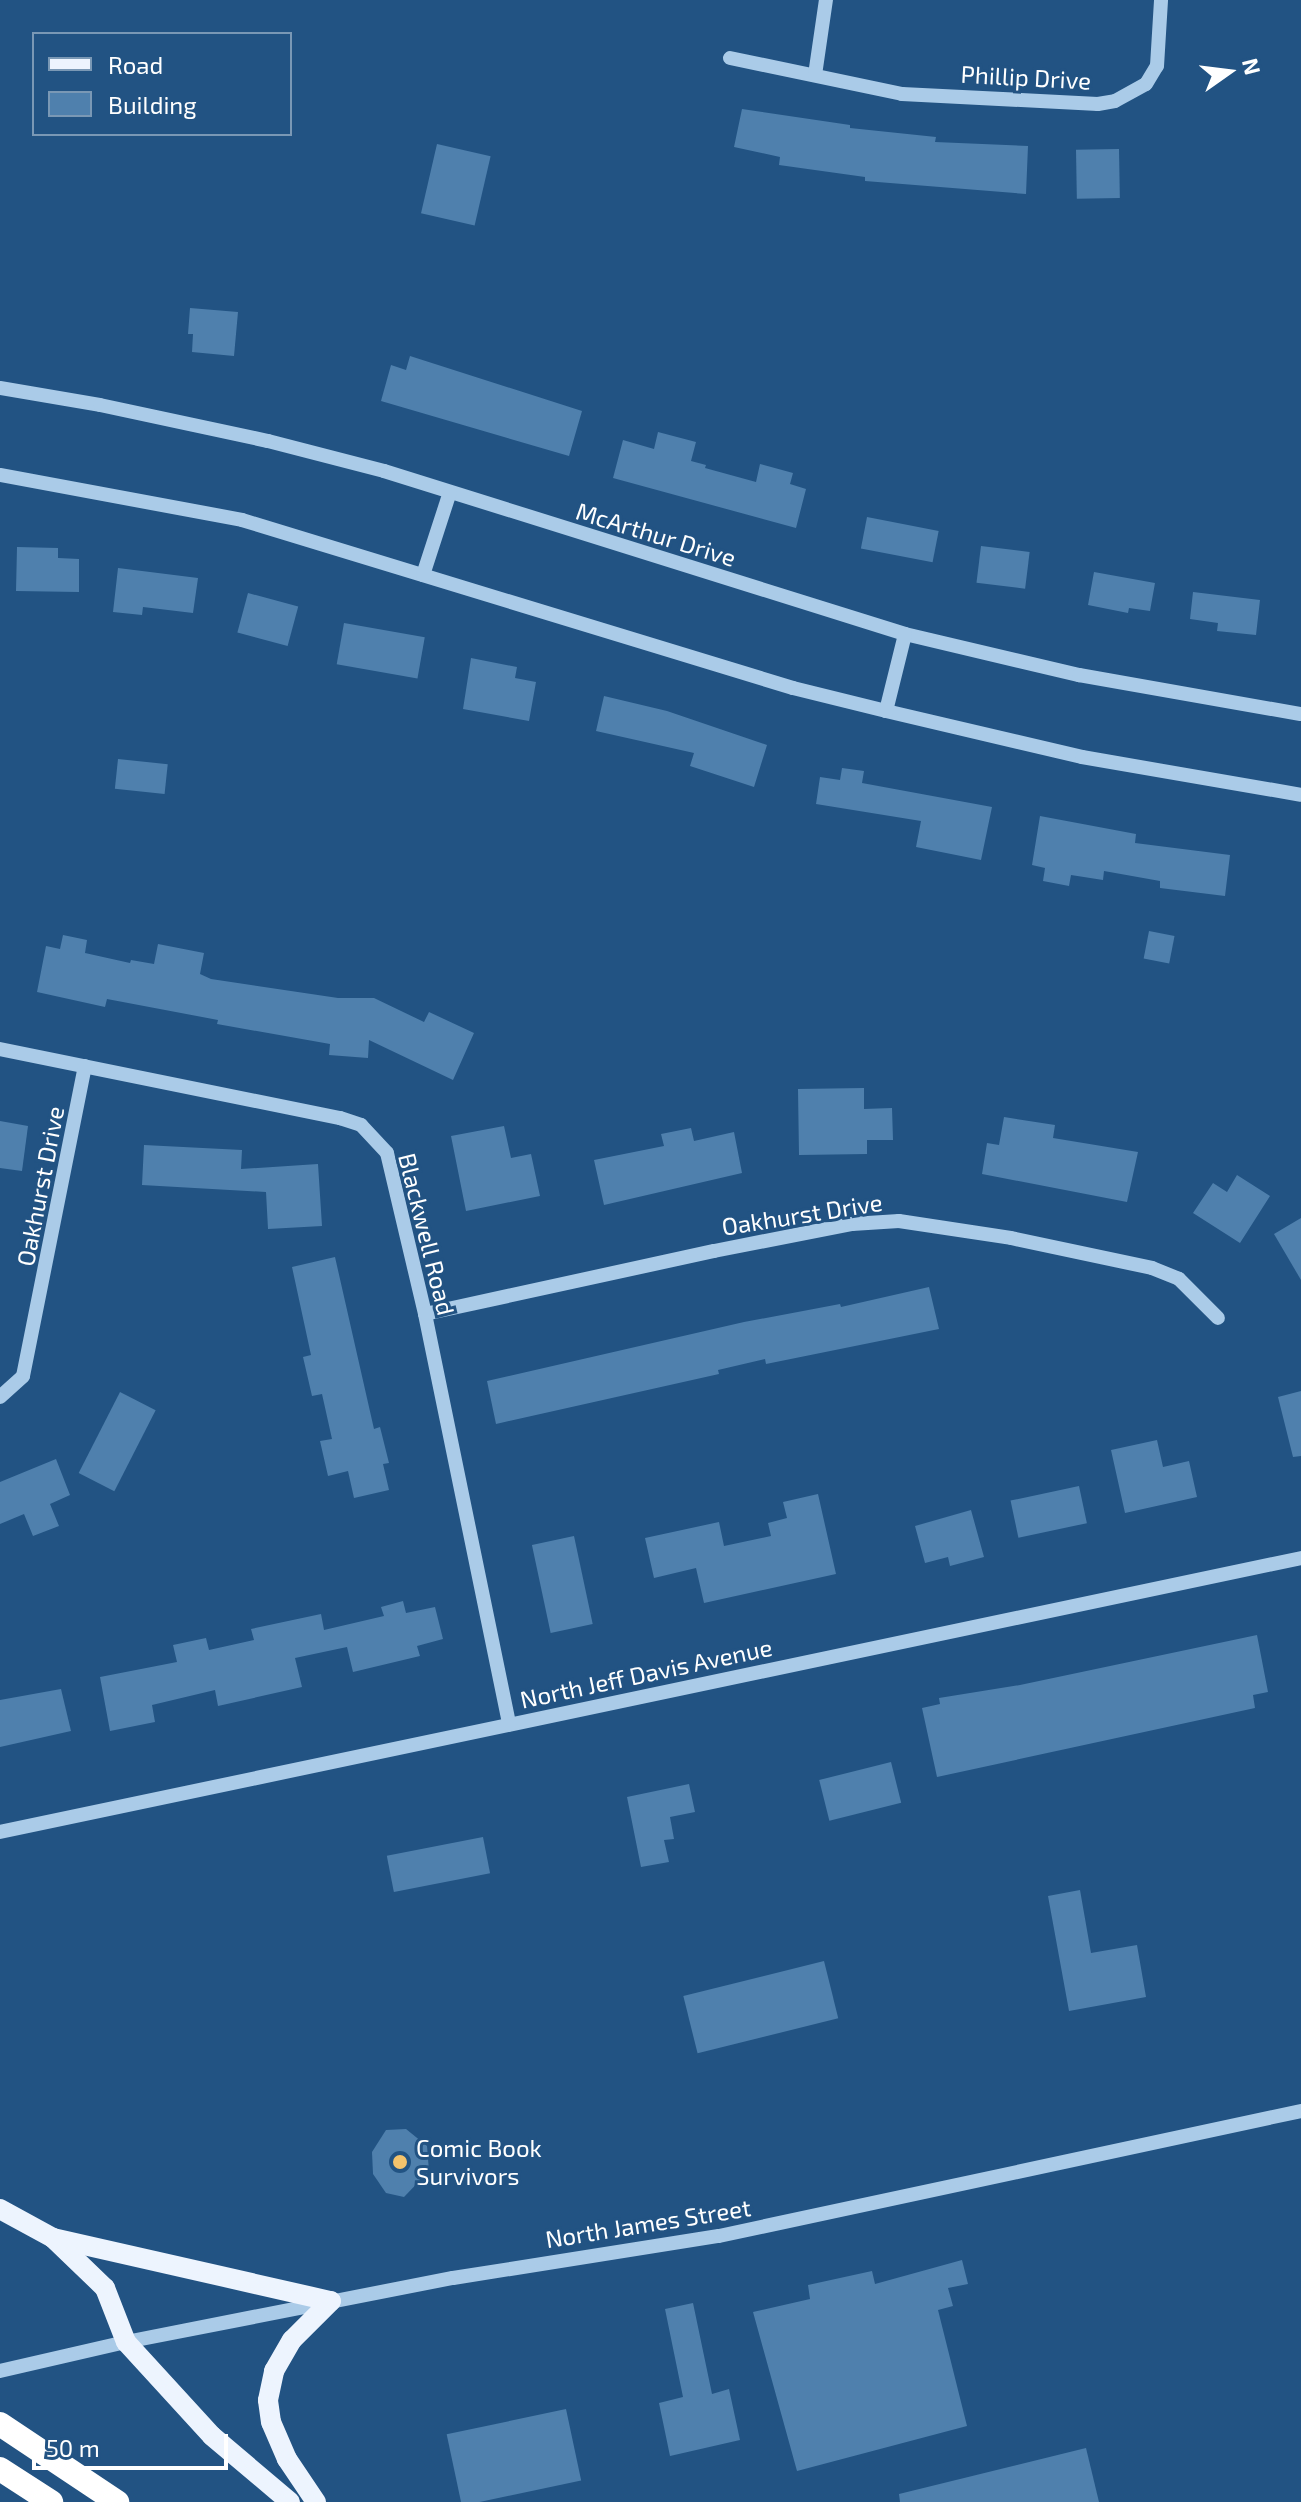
<!DOCTYPE html>
<html>
<head>
<meta charset="utf-8">
<style>
  body { margin:0 }
  #map { position:relative; width:1301px; height:2502px; overflow:hidden; background:#225383; font-family:"Exo 2",sans-serif }
  div>[style] { position:absolute }
  [style*='--x'] { left:calc(var(--x)*1px); top:calc(var(--y)*1px); width:calc(var(--w)*1px); rotate:calc(var(--a)*1deg) }
  .building>* { inset:0; background:#4f80ad; transform-origin:0 0 }
  .minor>* { height:14px; margin:-7px; padding:0 7px; transform-origin:7px; border-radius:7px; background:#aacbe8 }
  .major>* { height:20px; margin:-10px; padding:0 10px; transform-origin:10px; border-radius:10px; background:#edf4fe }
  .highway>* { height:24px; margin:-12px; padding:0 12px; transform-origin:12px; border-radius:12px; background:#fff }
  .dots>* { width:22px; height:22px; translate:-50% -50%; box-sizing:border-box; border:4px solid #225383; border-radius:50% }
  span { translate:-50% -50%; white-space:nowrap; text-align:center; line-height:1.15; -webkit-text-stroke:6px #225383; paint-order:stroke }
  .street-label { font-size:24px; color:#fff }
  .poi-label { font-size:24px; color:#fff }
  .left { translate:0 -50%; text-align:left }
  .legend { position:absolute; left:32px; top:32px; width:260px; height:104px; box-sizing:border-box; background:#225383; border:2px solid #7a98b5; margin:0; padding:10px 14px; list-style:none; font-size:24px; color:#fff }
  .legend li { display:flex; align-items:center; gap:16px; height:40px }
  .legend b { width:40px; border:2px solid #7a98b5 }
  .north { position:absolute; left:1189px; top:32px; width:80px; height:80px; -webkit-text-stroke:6px #225383; paint-order:stroke; rotate:76deg; font-size:22px; font-weight:700; line-height:32px; text-align:center; color:#fff }
  .north::after { content:''; display:block; margin:auto; width:28px; height:36px; background:#fff; clip-path:polygon(50% 0,100% 100%,50% 72%,0 100%) }
  .scale { position:absolute; left:32px; top:2434px; width:196px; height:36px; box-sizing:border-box; border:4px solid #fff; border-top:0; padding-left:10px; font-size:24px; line-height:28px; white-space:nowrap; color:#fff; -webkit-text-stroke:6px #225383; paint-order:stroke }
</style>
</head>
<body>
<div id="map">
  <div class="building">
    <div style="clip-path:polygon(742px 109px,850px 125px,850px 128px,936px 137px,935px 142px,1028px 146px,1026px 194px,865px 181px,865px 177px,779px 165px,780px 157px,734px 147px)"></div>
    <div style="left:437px;top:144px;width:55px;height:71px;rotate:13deg"></div>
    <div style="left:1119px;top:149px;width:49px;height:43px;rotate:89deg"></div>
    <div style="clip-path:polygon(190px 308px,238px 312px,234px 356px,192px 352px,193px 334px,188px 334px)"></div>
    <div style="clip-path:polygon(410px 356px,582px 411px,569px 456px,381px 401px,391px 365px,406px 370px)"></div>
    <div style="clip-path:polygon(658px 432px,696px 442px,691px 461px,706px 465px,705px 468px,756px 482px,760px 464px,793px 473px,790px 484px,806px 489px,796px 528px,613px 478px,623px 440px,654px 449px)"></div>
    <div style="left:867px;top:517px;width:73px;height:32px;rotate:11deg"></div>
    <div style="left:981px;top:546px;width:49px;height:37px;rotate:7deg"></div>
    <div style="clip-path:polygon(17px 547px,58px 548px,58px 558px,79px 559px,79px 592px,16px 591px)"></div>
    <div style="clip-path:polygon(118px 568px,198px 578px,193px 613px,143px 607px,142px 615px,113px 612px)"></div>
    <div style="clip-path:polygon(1094px 572px,1155px 583px,1150px 611px,1129px 608px,1128px 613px,1088px 605px)"></div>
    <div style="clip-path:polygon(1193px 592px,1260px 600px,1256px 635px,1217px 631px,1218px 623px,1190px 619px)"></div>
    <div style="left:248px;top:593px;width:52px;height:41px;rotate:15deg"></div>
    <div style="left:344px;top:623px;width:82px;height:42px;rotate:10deg"></div>
    <div style="clip-path:polygon(471px 658px,517px 667px,515px 678px,536px 682px,529px 721px,463px 709px)"></div>
    <div style="clip-path:polygon(604px 696px,667px 711px,767px 745px,754px 787px,690px 766px,694px 753px,596px 731px)"></div>
    <div style="left:118px;top:759px;width:50px;height:30px;rotate:6deg"></div>
    <div style="clip-path:polygon(842px 768px,864px 771px,862px 783px,992px 807px,981px 860px,916px 847px,921px 821px,816px 804px,820px 777px,840px 780px)"></div>
    <div style="clip-path:polygon(1040px 816px,1136px 834px,1135px 843px,1230px 855px,1225px 896px,1160px 888px,1160px 881px,1104px 871px,1103px 880px,1071px 875px,1069px 886px,1043px 881px,1045px 868px,1032px 865px)"></div>
    <div style="left:1149px;top:931px;width:26px;height:28px;rotate:11deg"></div>
    <div style="clip-path:polygon(63px 935px,87px 940px,85px 953px,130px 963px,131px 960px,154px 964px,158px 944px,204px 953px,200px 974px,211px 979px,338px 998px,374px 998px,424px 1022px,429px 1012px,474px 1033px,453px 1080px,369px 1040px,368px 1058px,329px 1055px,330px 1044px,217px 1024px,218px 1020px,107px 999px,105px 1007px,37px 992px,46px 946px,60px 949px)"></div>
    <div style="clip-path:polygon(864px 1088px,864px 1109px,892px 1108px,893px 1140px,867px 1140px,867px 1154px,799px 1155px,798px 1089px)"></div>
    <div style="clip-path:polygon(1004px 1117px,1055px 1125px,1053px 1138px,1138px 1152px,1127px 1202px,982px 1174px,987px 1143px,999px 1145px)"></div>
    <div style="clip-path:polygon(0 1121px,28px 1126px,22px 1171px,0 1168px)"></div>
    <div style="clip-path:polygon(504px 1126px,511px 1158px,531px 1154px,540px 1196px,466px 1211px,451px 1136px)"></div>
    <div style="clip-path:polygon(691px 1128px,694px 1141px,734px 1132px,742px 1173px,604px 1205px,594px 1160px,664px 1146px,661px 1134px)"></div>
    <div style="clip-path:polygon(144px 1145px,242px 1150px,241px 1169px,318px 1164px,322px 1226px,268px 1229px,266px 1192px,142px 1185px)"></div>
    <div style="clip-path:polygon(1237px 1175px,1270px 1196px,1240px 1243px,1193px 1213px,1213px 1183px,1227px 1192px)"></div>
    <div style="clip-path:polygon(1301px 1218px,1301px 1280px,1274px 1234px)"></div>
    <div style="clip-path:polygon(335px 1257px,374px 1429px,380px 1427px,389px 1463px,383px 1464px,389px 1490px,354px 1498px,348px 1471px,328px 1476px,320px 1441px,332px 1439px,322px 1394px,312px 1396px,303px 1357px,311px 1355px,292px 1267px)"></div>
    <div style="clip-path:polygon(929px 1287px,939px 1329px,766px 1364px,765px 1359px,718px 1370px,719px 1374px,496px 1424px,487px 1381px,744px 1322px,840px 1304px,841px 1307px)"></div>
    <div style="clip-path:polygon(1301px 1391px,1301px 1456px,1293px 1457px,1278px 1397px)"></div>
    <div style="left:120px;top:1392px;width:40px;height:91px;rotate:27deg"></div>
    <div style="clip-path:polygon(1157px 1440px,1163px 1467px,1189px 1461px,1197px 1497px,1125px 1513px,1111px 1450px)"></div>
    <div style="clip-path:polygon(56px 1459px,70px 1495px,50px 1504px,59px 1526px,33px 1536px,24px 1514px,0 1524px,0 1482px)"></div>
    <div style="left:1079px;top:1486px;width:38px;height:70px;rotate:78deg"></div>
    <div style="clip-path:polygon(818px 1494px,836px 1574px,704px 1603px,696px 1568px,654px 1578px,645px 1538px,719px 1522px,724px 1546px,771px 1536px,768px 1523px,787px 1518px,783px 1502px)"></div>
    <div style="clip-path:polygon(971px 1510px,984px 1557px,950px 1566px,948px 1557px,925px 1563px,915px 1526px)"></div>
    <div style="left:574px;top:1536px;width:90px;height:43px;rotate:78deg"></div>
    <div style="clip-path:polygon(403px 1601px,406px 1613px,435px 1607px,443px 1639px,417px 1646px,420px 1656px,353px 1672px,347px 1647px,295px 1658px,302px 1687px,218px 1706px,215px 1690px,152px 1705px,155px 1722px,110px 1731px,100px 1677px,177px 1662px,173px 1645px,206px 1638px,209px 1650px,254px 1640px,251px 1629px,321px 1614px,324px 1630px,384px 1616px,381px 1607px)"></div>
    <div style="clip-path:polygon(1257px 1635px,1268px 1692px,1253px 1695px,1255px 1708px,937px 1777px,922px 1708px,940px 1704px,939px 1698px,1020px 1685px)"></div>
    <div style="clip-path:polygon(61px 1689px,71px 1731px,0 1747px,0 1700px)"></div>
    <div style="left:891px;top:1762px;width:42px;height:74px;rotate:76deg"></div>
    <div style="clip-path:polygon(689px 1784px,695px 1812px,670px 1817px,674px 1839px,664px 1840px,669px 1862px,641px 1867px,627px 1797px)"></div>
    <div style="left:483px;top:1837px;width:37px;height:98px;rotate:79deg"></div>
    <div style="clip-path:polygon(1080px 1890px,1091px 1953px,1137px 1945px,1146px 1997px,1069px 2011px,1048px 1896px)"></div>
    <div style="left:824px;top:1961px;width:59px;height:145px;rotate:76deg"></div>
    <div style="clip-path:polygon(406px 2129px,427px 2146px,429px 2171px,404px 2197px,386px 2193px,373px 2174px,372px 2152px,386px 2130px)"></div>
    <div style="clip-path:polygon(962px 2260px,968px 2284px,948px 2288px,953px 2306px,938px 2310px,967px 2426px,797px 2471px,753px 2312px,810px 2299px,808px 2285px,872px 2271px,875px 2284px)"></div>
    <div style="clip-path:polygon(693px 2303px,712px 2394px,729px 2389px,740px 2440px,670px 2456px,659px 2403px,683px 2397px,665px 2309px)"></div>
    <div style="left:566px;top:2409px;width:73px;height:122px;rotate:78deg"></div>
    <div style="clip-path:polygon(1086px 2448px,1099px 2502px,900px 2502px,899px 2494px)"></div>
  </div>
  <div class="minor">
    <div style="--x:730;--y:58;--w:176;--a:11.8"></div>
    <div style="--x:902;--y:94;--w:196;--a:2.9"></div>
    <div style="--x:1098;--y:104;--w:17;--a:-10"></div>
    <div style="--x:1115;--y:101;--w:35;--a:-29"></div>
    <div style="--x:1146;--y:84;--w:21;--a:-59"></div>
    <div style="--x:1157;--y:66;--w:66;--a:-86.5"></div>
    <div style="--x:815;--y:75;--w:76;--a:-81.7"></div>
    <div style="--x:0;--y:388;--w:101;--a:9.6"></div>
    <div style="--x:100;--y:405;--w:172;--a:12.1"></div>
    <div style="--x:268;--y:441;--w:120;--a:14.5"></div>
    <div style="--x:384;--y:471;--w:546;--a:17.37"></div>
    <div style="--x:905;--y:634;--w:179;--a:13.3"></div>
    <div style="--x:1079;--y:675;--w:225;--a:10"></div>
    <div style="--x:0;--y:475;--w:246;--a:10.5"></div>
    <div style="--x:242;--y:520;--w:576;--a:16.96"></div>
    <div style="--x:793;--y:688;--w:96;--a:13.9"></div>
    <div style="--x:886;--y:711;--w:201;--a:13.2"></div>
    <div style="--x:1082;--y:757;--w:222;--a:9.8"></div>
    <div style="--x:423;--y:575;--w:87;--a:-72"></div>
    <div style="--x:886;--y:711;--w:79;--a:-76.1"></div>
    <div style="--x:0;--y:1049;--w:347;--a:11.5"></div>
    <div style="--x:340;--y:1118;--w:22;--a:18"></div>
    <div style="--x:361;--y:1125;--w:38;--a:47"></div>
    <div style="--x:387;--y:1153;--w:165;--a:76.7"></div>
    <div style="--x:425;--y:1314;--w:419;--a:78.4"></div>
    <div style="--x:425;--y:1314;--w:296;--a:-12.3"></div>
    <div style="--x:714;--y:1251;--w:141;--a:-11.1"></div>
    <div style="--x:852;--y:1224;--w:47;--a:-3.7"></div>
    <div style="--x:899;--y:1221;--w:113;--a:8.6"></div>
    <div style="--x:1011;--y:1238;--w:144;--a:12"></div>
    <div style="--x:1152;--y:1268;--w:29;--a:22"></div>
    <div style="--x:1179;--y:1279;--w:55;--a:45"></div>
    <div style="--x:0;--y:1397;--w:31;--a:-42"></div>
    <div style="--x:23;--y:1376;--w:316;--a:-78.7"></div>
    <div style="--x:0;--y:1832;--w:1330;--a:-11.89"></div>
    <div style="--x:0;--y:2371;--w:129;--a:-13"></div>
    <div style="--x:126;--y:2342;--w:333;--a:-11.1"></div>
    <div style="--x:453;--y:2278;--w:269;--a:-9"></div>
    <div style="--x:719;--y:2236;--w:595;--a:-12.12"></div>
  </div>
  <div class="major">
    <div style="--x:0;--y:2209;--w:60;--a:28.7"></div>
    <div style="--x:53;--y:2238;--w:72;--a:43.9"></div>
    <div style="--x:105;--y:2288;--w:58;--a:68.7"></div>
    <div style="--x:126;--y:2342;--w:127;--a:47.5"></div>
    <div style="--x:212;--y:2436;--w:102;--a:40.2"></div>
    <div style="--x:53;--y:2238;--w:285;--a:12.8"></div>
    <div style="--x:316;--y:2502;--w:52;--a:-124"></div>
    <div style="--x:287;--y:2459;--w:40;--a:-113.4"></div>
    <div style="--x:271;--y:2422;--w:22;--a:-98"></div>
    <div style="--x:268;--y:2400;--w:30;--a:-78"></div>
    <div style="--x:274;--y:2371;--w:36;--a:-60"></div>
    <div style="--x:292;--y:2340;--w:55;--a:-45"></div>
  </div>
  <div class="highway">
    <div style="--x:0;--y:2424;--w:141;--a:33.7"></div>
    <div style="--x:0;--y:2469;--w:61;--a:32.9"></div>
  </div>
  <div class="dots">
    <div style="left:400px;top:2162px;background:#f4c36c"></div>
  </div>
  <div class="street-label">
    <span style="left:1026px;top:77px;rotate:3deg">Phillip Drive</span>
    <span style="left:656px;top:534px;rotate:17deg">McArthur Drive</span>
    <span style="left:40px;top:1186px;rotate:-79deg">Oakhurst Drive</span>
    <span style="left:802px;top:1214px;rotate:-9deg">Oakhurst Drive</span>
    <span style="left:427px;top:1234px;rotate:76deg">Blackwell Road</span>
    <span style="left:646px;top:1673px;rotate:-12deg">North Jeff Davis Avenue</span>
    <span style="left:648px;top:2223px;rotate:-9deg">North James Street</span>
  </div>
  <div class="poi-label">
    <span class="left" style="left:416px;top:2162px">Comic Book<br>Survivors</span>
  </div>
  <ul class="legend">
  <li><b style="height:10px;background:#edf4fe"></b>Road</li>
  <li><b style="height:22px;background:#4f80ad"></b>Building</li>
  </ul>
  <div class="north">N</div>
  <div class="scale">50 m</div>
</div>
</body>
</html>
